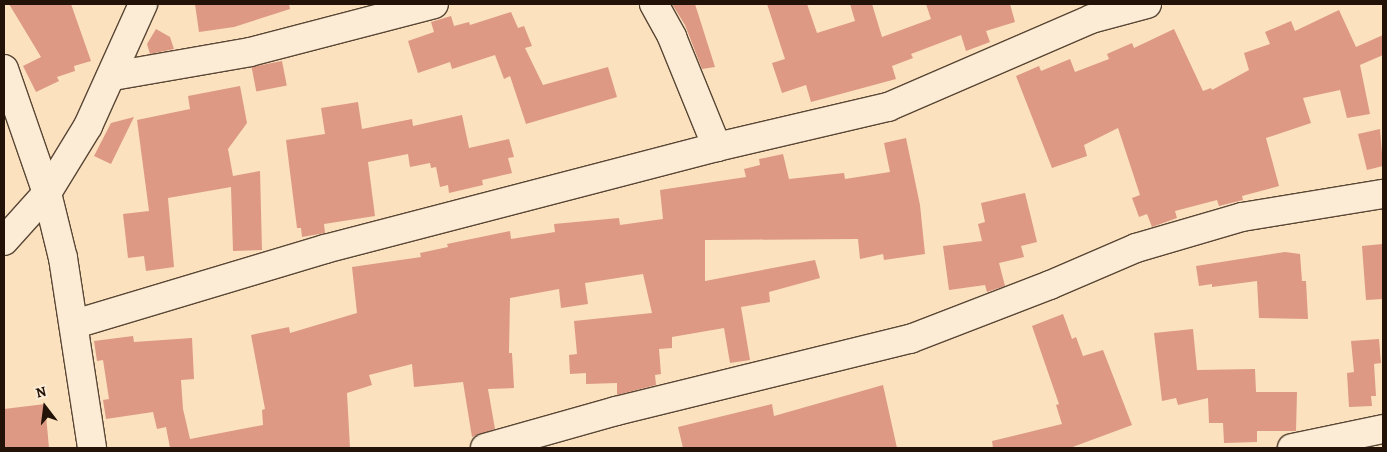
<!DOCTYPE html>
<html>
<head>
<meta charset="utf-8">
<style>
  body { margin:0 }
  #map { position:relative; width:1387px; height:452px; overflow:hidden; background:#fbe1be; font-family:Alegreya,serif }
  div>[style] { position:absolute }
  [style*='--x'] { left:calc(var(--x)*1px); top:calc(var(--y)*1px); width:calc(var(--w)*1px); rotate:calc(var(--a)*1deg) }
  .building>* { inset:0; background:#dd9983; transform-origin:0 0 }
  .roads { filter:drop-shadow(1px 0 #594635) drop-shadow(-1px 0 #594635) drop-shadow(0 1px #594635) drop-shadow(0 -1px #594635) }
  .minor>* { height:28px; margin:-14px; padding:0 14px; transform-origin:14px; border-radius:14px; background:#fcecd5 }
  span { translate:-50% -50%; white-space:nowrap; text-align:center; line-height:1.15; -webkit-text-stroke:4px #fcecd5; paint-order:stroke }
  .frame { position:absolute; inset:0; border:5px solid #231207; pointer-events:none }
  .north { position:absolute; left:20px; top:382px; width:50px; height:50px; -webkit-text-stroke:4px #fcecd5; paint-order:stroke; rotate:345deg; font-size:14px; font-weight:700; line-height:20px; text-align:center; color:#231207 }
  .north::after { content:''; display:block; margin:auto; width:18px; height:22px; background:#231207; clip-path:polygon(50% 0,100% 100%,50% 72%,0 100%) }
</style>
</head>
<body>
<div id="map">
  <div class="building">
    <div style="clip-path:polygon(9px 4px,71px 4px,91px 61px,74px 66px,75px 71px,57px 77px,59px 81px,36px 92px,23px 66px,41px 57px)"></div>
    <div style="clip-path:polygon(195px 4px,289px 4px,290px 9px,234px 27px,199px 32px)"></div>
    <div style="clip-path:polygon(672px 4px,695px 4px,715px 67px,702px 69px,685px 25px)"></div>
    <div style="clip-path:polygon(767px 4px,807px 4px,817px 33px,855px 21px,850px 4px,872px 4px,882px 37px,931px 19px,926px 4px,1010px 4px,1015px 22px,986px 31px,990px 42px,966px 51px,961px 35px,911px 54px,913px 58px,892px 66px,896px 79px,811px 102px,806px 85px,782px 93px,772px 63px,785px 59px)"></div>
    <div style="clip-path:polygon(1339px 10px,1356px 47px,1383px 35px,1383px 55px,1360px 65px,1370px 114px,1347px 118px,1340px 90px,1303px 98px,1311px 123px,1266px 138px,1279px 186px,1242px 196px,1243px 200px,1219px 206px,1217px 200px,1175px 211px,1177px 218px,1152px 227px,1147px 214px,1139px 217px,1132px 198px,1140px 195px,1118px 128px,1084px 145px,1087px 156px,1052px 168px,1016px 76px,1039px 66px,1041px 71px,1070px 59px,1075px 72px,1109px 59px,1107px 54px,1132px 43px,1134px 48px,1174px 29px,1203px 91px,1211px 88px,1212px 90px,1249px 70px,1244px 53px,1270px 44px,1265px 32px,1291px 21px,1295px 31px)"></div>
    <div style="clip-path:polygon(511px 12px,518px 28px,524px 26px,532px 46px,525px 48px,543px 85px,608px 67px,617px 97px,526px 124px,510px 76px,504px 79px,495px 55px,452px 69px,450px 62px,418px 73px,408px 41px,434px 32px,431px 22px,451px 16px,454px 26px,469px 22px,470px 25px)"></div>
    <div style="clip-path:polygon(156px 29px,170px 37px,174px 49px,150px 54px,147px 44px)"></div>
    <div style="left:282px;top:61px;width:25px;height:31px;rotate:79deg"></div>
    <div style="clip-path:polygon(240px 86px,247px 123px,228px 149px,233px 176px,260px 171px,262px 250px,233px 251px,231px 187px,168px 198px,174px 267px,146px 271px,144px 256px,128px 258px,123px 214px,149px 211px,137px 120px,190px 109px,188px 96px)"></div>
    <div style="clip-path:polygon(358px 102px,362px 129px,412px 119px,413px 126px,462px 115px,469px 148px,509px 139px,514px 157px,508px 158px,512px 173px,482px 180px,483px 185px,449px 193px,448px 185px,440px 187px,436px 167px,431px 168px,430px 163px,410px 167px,408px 154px,368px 162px,375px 216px,324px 224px,325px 233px,302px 237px,301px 228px,297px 228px,286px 140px,325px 134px,321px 108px)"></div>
    <div style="clip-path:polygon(134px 117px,111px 164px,94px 156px,111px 123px)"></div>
    <div style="clip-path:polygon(1380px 129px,1383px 166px,1367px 170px,1358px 134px)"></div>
    <div style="clip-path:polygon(906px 138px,920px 205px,925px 254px,884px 260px,883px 254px,860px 259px,858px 239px,705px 240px,705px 281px,815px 260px,820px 278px,769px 292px,770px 302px,741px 307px,750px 360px,730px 363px,724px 328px,672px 337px,672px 348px,659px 349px,661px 374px,655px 375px,656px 385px,617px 395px,617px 383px,586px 384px,586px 373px,570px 374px,569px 355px,577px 354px,574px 321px,652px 313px,643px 274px,585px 283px,588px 304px,561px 308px,559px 289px,510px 298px,509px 353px,512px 353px,514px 388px,488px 389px,495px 429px,475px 436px,472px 437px,463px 382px,414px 387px,412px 364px,369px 375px,372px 385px,347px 393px,350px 448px,170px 448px,166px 427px,157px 429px,153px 412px,106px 419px,103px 400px,109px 399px,103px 360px,97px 361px,94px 341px,133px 336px,134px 342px,192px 338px,194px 379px,181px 380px,183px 409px,190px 439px,263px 425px,262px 410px,265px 409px,251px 335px,289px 327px,290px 333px,357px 313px,352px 267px,421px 257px,420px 253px,448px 247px,447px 244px,510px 231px,511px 239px,555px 232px,554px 224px,619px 218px,620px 225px,663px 219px,660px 190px,746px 177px,744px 169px,760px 165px,759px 159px,783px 154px,789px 179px,844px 173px,845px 179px,890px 172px,884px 143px)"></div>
    <div style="clip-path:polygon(1025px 193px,1037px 242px,1021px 246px,1024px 257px,999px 263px,1005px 286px,987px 292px,985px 285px,949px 290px,943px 246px,982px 241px,978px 224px,985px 222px,981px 203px)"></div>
    <div style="clip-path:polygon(1383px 244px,1383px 299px,1366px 300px,1362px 246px)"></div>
    <div style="clip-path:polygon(1285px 252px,1300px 254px,1302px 281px,1306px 281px,1308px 319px,1259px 318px,1257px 281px,1212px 287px,1212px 284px,1199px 286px,1196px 266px)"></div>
    <div style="clip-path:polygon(1063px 314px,1072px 339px,1076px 337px,1083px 356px,1103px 350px,1132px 425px,1070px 448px,993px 448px,992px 441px,1062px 424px,1056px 405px,1059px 404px,1032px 326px)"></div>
    <div style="clip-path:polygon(1193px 329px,1197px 370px,1255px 369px,1256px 392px,1297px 392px,1296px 431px,1257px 431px,1257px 442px,1224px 443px,1223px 423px,1209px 423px,1208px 398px,1178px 405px,1176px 398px,1162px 401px,1154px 333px)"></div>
    <div style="clip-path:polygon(1379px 339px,1381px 363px,1374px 364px,1376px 396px,1371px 396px,1372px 406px,1349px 407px,1347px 373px,1354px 372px,1351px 341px)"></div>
    <div style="clip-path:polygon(883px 385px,897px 448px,683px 448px,678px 427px,772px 404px,774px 416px)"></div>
    <div style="clip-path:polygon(45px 404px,49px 448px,4px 448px,4px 409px)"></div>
  </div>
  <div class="roads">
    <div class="minor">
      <div style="--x:654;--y:4;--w:38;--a:61"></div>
      <div style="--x:672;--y:37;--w:119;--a:67.8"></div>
      <div style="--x:4;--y:69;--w:131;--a:70.9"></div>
      <div style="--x:47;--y:193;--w:67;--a:76.2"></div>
      <div style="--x:63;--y:258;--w:192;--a:81.3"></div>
      <div style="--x:113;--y:76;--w:139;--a:-9.9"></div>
      <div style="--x:250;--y:52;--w:190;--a:-14.6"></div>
      <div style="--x:4;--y:241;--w:64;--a:-48.1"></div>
      <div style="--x:47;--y:193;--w:79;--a:-58.5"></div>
      <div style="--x:88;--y:126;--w:134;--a:-65.7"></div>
      <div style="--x:75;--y:324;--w:261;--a:-16.7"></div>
      <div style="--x:325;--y:249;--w:405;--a:-14.6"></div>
      <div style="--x:717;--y:147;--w:176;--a:-13.2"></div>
      <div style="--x:888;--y:107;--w:221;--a:-23.4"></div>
      <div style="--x:1091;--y:19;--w:58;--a:-15"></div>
      <div style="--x:485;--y:448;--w:136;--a:-15.8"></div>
      <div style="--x:616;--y:411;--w:303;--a:-13.8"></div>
      <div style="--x:910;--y:339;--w:150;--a:-21.1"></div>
      <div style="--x:1050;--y:285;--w:94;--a:-23.3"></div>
      <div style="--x:1136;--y:248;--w:110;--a:-16.3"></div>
      <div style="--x:1242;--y:217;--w:143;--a:-9.3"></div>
      <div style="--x:1292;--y:448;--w:93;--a:-11.8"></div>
    </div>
  </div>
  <div class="frame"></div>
  <div class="north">N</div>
</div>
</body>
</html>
